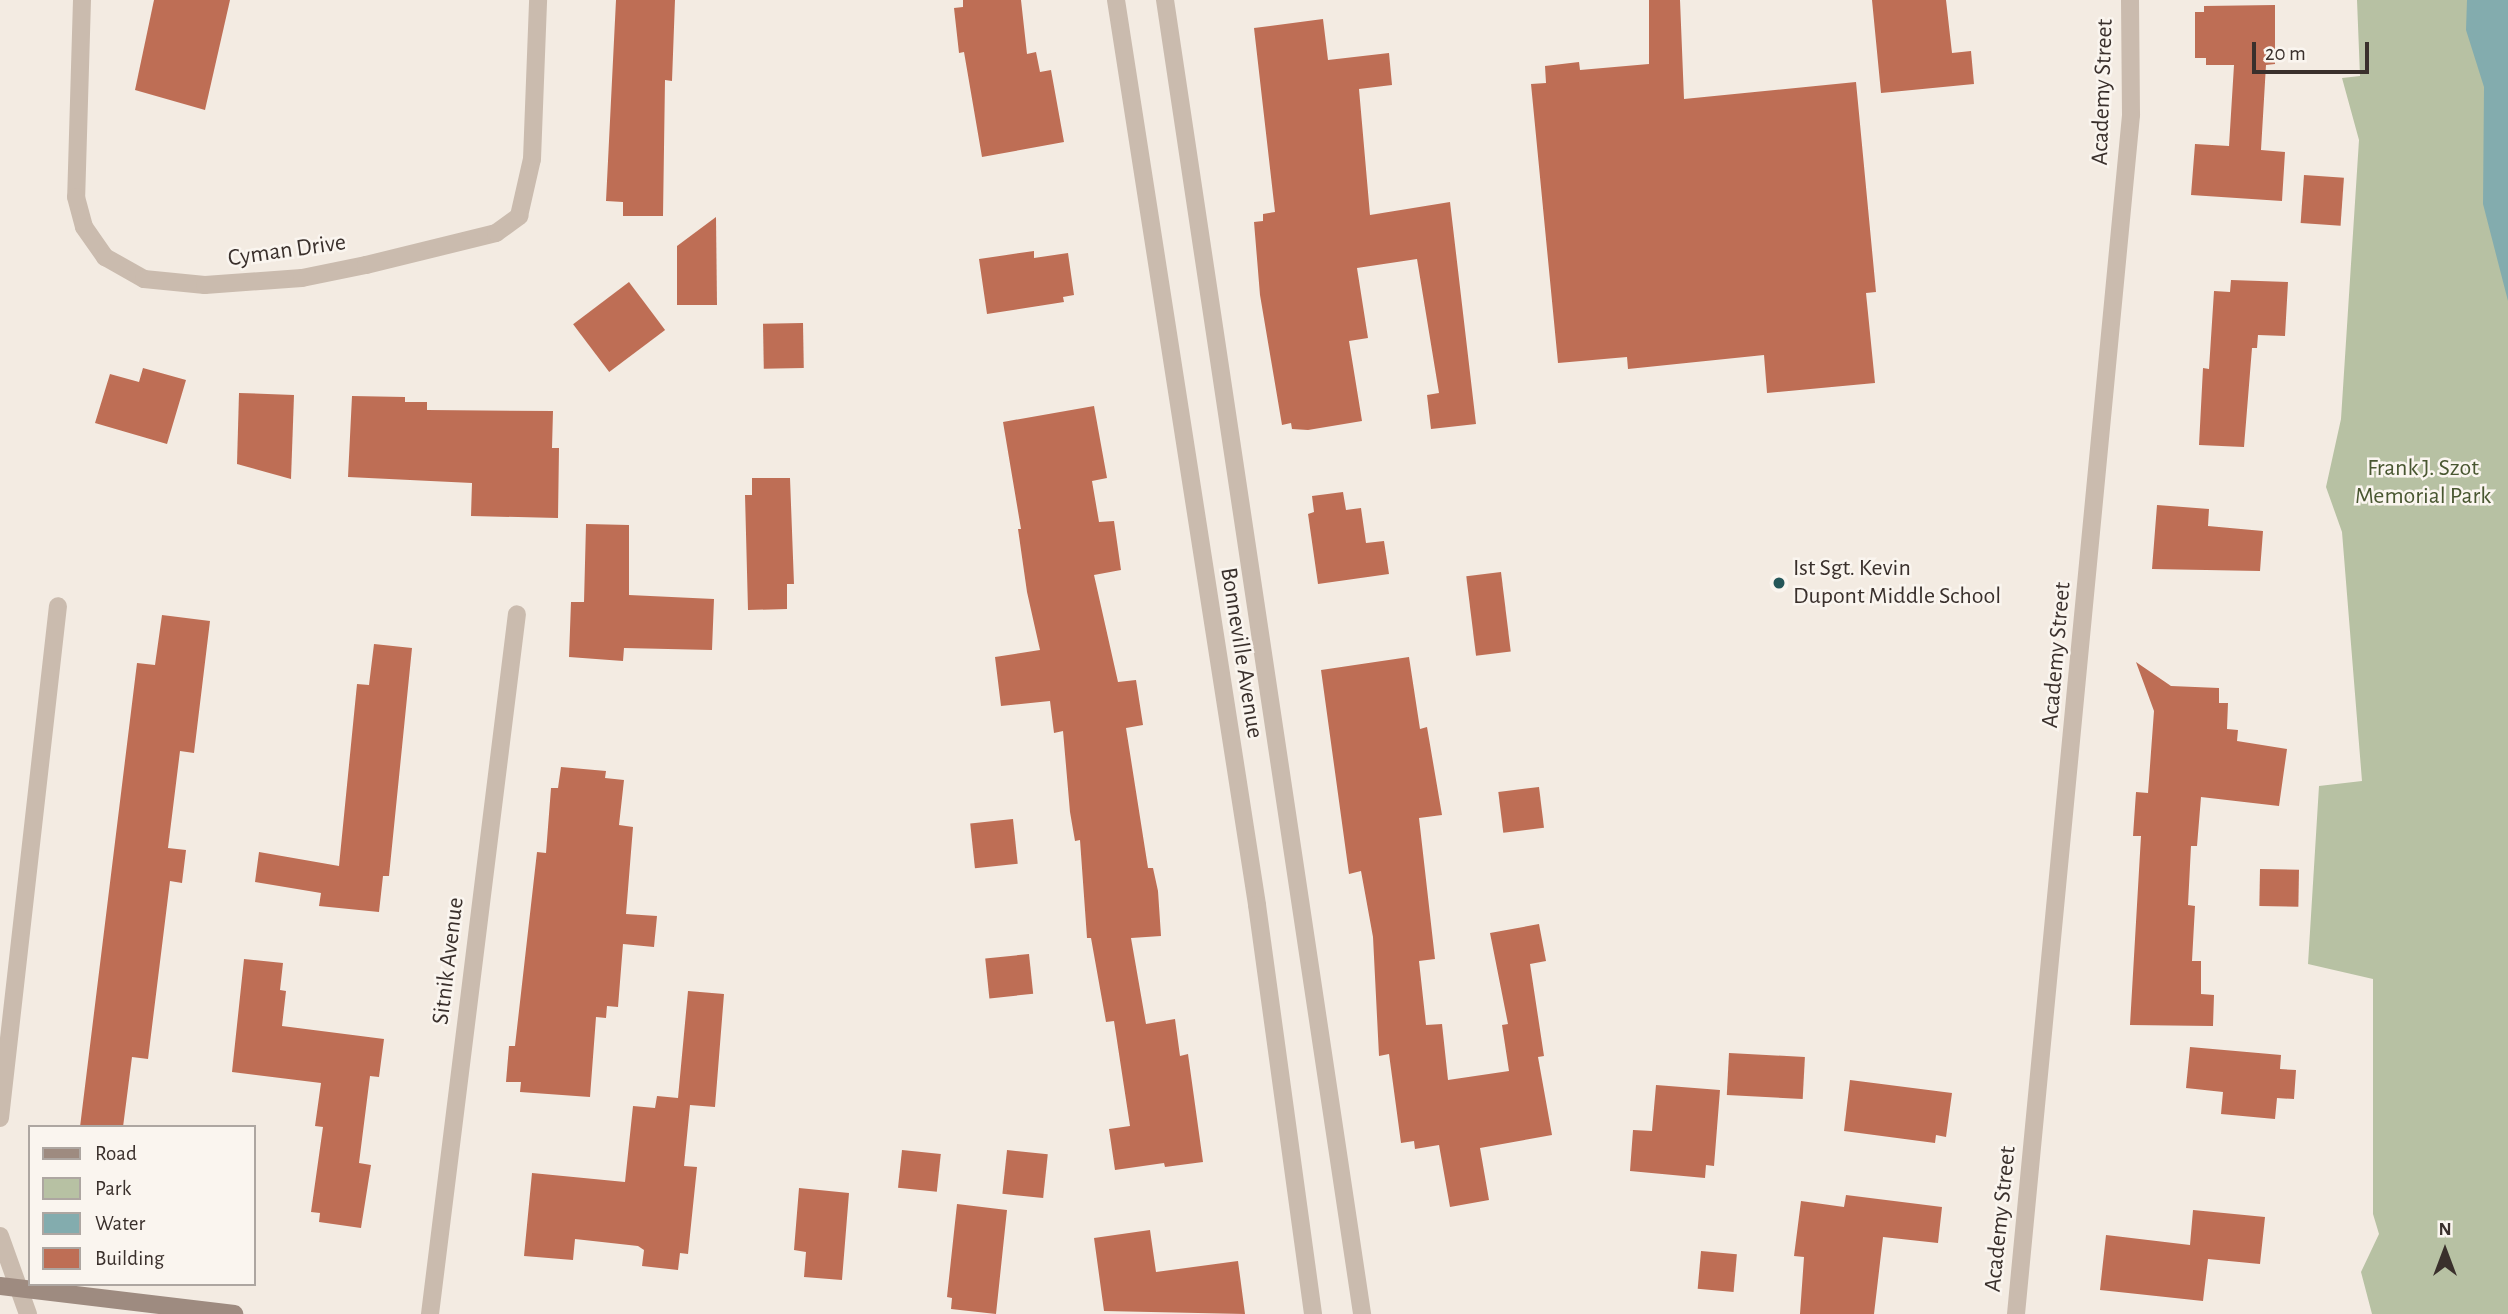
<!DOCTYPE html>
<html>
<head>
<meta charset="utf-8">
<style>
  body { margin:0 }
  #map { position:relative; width:2508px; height:1314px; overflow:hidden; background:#f3ebe2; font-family:"Alegreya Sans",sans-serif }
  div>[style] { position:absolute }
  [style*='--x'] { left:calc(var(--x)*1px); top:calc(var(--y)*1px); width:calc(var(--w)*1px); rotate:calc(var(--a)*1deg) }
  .green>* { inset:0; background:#b7c1a3 }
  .water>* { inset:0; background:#83acae }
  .building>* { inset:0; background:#be6e55; transform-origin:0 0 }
  .minor>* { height:18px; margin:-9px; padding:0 9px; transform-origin:9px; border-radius:9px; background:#cabbae }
  .tertiary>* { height:18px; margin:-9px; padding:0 9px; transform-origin:9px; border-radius:9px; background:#cabbae }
  .secondary>* { height:18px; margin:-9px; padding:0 9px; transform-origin:9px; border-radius:9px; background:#9e8b80 }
  .dots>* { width:19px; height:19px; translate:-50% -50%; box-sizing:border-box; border:4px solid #faf5ef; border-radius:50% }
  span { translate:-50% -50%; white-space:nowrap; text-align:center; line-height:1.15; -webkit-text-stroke:5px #faf5ef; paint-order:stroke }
  .street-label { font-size:24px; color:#3a302c }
  .park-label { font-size:24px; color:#495731 }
  .poi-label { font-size:24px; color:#3a302c }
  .left { translate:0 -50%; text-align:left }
  .legend { position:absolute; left:28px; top:1125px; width:228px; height:161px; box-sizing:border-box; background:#faf5ef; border:2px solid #ada6a1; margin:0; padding:9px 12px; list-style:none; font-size:21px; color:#3a302c }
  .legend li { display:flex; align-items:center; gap:14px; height:35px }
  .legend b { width:35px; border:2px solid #ada6a1 }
  .north { position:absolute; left:2410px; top:1216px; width:70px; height:70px; -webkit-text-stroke:5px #faf5ef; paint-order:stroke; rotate:0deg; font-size:19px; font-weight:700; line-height:28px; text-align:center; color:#3a302c }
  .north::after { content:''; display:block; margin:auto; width:24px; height:32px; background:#3a302c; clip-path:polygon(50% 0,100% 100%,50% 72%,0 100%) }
  .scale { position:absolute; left:2252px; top:42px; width:117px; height:32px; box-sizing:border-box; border:4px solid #3a302c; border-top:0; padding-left:9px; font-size:21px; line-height:24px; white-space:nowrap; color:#3a302c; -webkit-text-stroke:5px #faf5ef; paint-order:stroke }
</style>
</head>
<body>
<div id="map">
  <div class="green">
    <div style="clip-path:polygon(2357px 0,2508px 0,2508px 1314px,2372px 1314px,2361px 1272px,2379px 1234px,2373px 1214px,2373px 979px,2308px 964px,2319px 786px,2362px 781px,2342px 532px,2326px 487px,2341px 419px,2359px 140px,2342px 78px,2360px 76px)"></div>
  </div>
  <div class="water">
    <div style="clip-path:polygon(2467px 0,2508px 0,2508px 301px,2483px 204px,2484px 87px,2466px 30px)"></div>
  </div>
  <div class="building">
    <div style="clip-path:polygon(154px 0,230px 0,205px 110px,135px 90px)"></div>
    <div style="clip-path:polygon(616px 0,675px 0,672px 81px,665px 80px,663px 216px,623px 216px,623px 202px,606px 201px)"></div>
    <div style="clip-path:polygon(963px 0,1021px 0,1027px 54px,1036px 52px,1040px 72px,1051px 70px,1064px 142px,982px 157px,964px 52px,959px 53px,954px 8px,963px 7px)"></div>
    <div style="clip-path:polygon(1649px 0,1680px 0,1684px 99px,1856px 82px,1876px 292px,1866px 293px,1875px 383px,1767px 393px,1764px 355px,1628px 369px,1627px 357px,1558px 363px,1531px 84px,1546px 83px,1545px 66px,1579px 62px,1580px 70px,1649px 64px)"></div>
    <div style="clip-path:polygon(1872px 0,1946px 0,1952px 53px,1971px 51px,1974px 84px,1881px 93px)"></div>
    <div style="clip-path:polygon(2275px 5px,2275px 64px,2266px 65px,2261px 150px,2285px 152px,2282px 201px,2191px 195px,2195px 144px,2229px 146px,2234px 65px,2206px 65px,2206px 58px,2195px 58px,2195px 12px,2204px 12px,2204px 6px)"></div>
    <div style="clip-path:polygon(1323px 19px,1328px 60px,1389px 53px,1392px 85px,1359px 89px,1370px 215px,1450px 202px,1476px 424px,1431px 429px,1427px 395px,1439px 393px,1417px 259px,1357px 268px,1368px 338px,1349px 341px,1362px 421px,1308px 430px,1292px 429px,1291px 423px,1282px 425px,1260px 295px,1254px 222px,1263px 221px,1263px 214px,1275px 212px,1254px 28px)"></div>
    <div style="left:2304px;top:175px;width:40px;height:48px;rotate:4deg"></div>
    <div style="clip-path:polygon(716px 217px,717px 305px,677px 305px,677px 246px)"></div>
    <div style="clip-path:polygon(1034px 251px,1034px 258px,1068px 253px,1074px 295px,1063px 297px,1064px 302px,987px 314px,979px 259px)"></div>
    <div style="clip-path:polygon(2231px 280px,2288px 282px,2285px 336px,2258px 335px,2257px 348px,2252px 348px,2244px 447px,2199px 445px,2203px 368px,2209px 369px,2214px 291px,2230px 292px)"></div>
    <div style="left:629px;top:282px;width:60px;height:70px;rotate:53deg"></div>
    <div style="left:803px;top:323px;width:45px;height:40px;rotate:89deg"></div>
    <div style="clip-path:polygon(143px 368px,186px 380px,167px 444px,95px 423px,110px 374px,139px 382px)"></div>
    <div style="clip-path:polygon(239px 393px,294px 395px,291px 479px,237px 464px)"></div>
    <div style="clip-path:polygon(352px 396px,405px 397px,405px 402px,427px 402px,427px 410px,553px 411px,552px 448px,559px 448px,558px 518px,471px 516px,472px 483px,348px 477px)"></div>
    <div style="clip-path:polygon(1094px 406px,1107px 478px,1092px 481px,1099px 522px,1114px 521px,1121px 570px,1094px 575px,1118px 682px,1136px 680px,1143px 725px,1126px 728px,1148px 868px,1153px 868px,1158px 891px,1161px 936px,1131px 938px,1146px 1024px,1175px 1019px,1180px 1056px,1188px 1054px,1203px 1162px,1165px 1167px,1164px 1163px,1115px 1170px,1109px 1129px,1130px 1126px,1114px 1021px,1106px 1022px,1091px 938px,1087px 938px,1080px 840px,1075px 841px,1070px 812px,1063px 731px,1054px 733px,1050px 701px,1001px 706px,995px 657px,1040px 650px,1027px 592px,1018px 529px,1021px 529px,1003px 422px)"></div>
    <div style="clip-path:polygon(752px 478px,790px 478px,794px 584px,787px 584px,787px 609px,748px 610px,745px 495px,752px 495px)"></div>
    <div style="clip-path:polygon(1343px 492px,1346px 510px,1361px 508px,1366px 543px,1384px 541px,1389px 574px,1318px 584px,1308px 514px,1314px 512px,1312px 496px)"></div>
    <div style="clip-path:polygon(2157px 505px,2209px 509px,2208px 526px,2263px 531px,2260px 571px,2152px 569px)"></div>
    <div style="clip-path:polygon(586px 524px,629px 525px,629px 595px,714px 599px,712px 650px,624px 648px,623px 661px,569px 657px,571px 602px,584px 602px)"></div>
    <div style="left:1501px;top:572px;width:80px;height:35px;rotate:83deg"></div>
    <div style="clip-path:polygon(162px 615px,210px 621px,194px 753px,180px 751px,168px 848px,186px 850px,182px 883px,170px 881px,148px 1059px,132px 1057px,123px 1127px,80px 1127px,137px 663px,155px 665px)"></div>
    <div style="clip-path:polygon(374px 644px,412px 648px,389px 876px,383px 876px,379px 912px,319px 906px,321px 893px,255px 882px,259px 852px,339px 866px,357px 684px,369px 685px)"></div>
    <div style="clip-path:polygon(1409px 657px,1420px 729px,1427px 727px,1442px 815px,1419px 818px,1435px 959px,1419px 961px,1426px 1025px,1442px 1024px,1448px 1080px,1509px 1071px,1502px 1025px,1508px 1024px,1490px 933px,1539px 924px,1546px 961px,1530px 964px,1544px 1056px,1538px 1057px,1552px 1135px,1480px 1148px,1489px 1200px,1450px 1207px,1439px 1145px,1415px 1149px,1414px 1141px,1401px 1143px,1389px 1054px,1379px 1056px,1373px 937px,1361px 871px,1349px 874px,1321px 670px)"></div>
    <div style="clip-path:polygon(2136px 662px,2171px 686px,2219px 688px,2219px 703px,2228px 703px,2227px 729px,2238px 730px,2237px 741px,2287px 749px,2279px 806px,2201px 797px,2197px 846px,2191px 846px,2188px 905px,2195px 906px,2192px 961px,2201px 961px,2201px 994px,2214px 995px,2213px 1026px,2130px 1025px,2141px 836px,2133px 836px,2136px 792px,2148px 793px,2154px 711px)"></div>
    <div style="clip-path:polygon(561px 767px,606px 771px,605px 778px,624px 780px,619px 825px,633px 827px,626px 914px,657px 916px,654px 947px,623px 944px,618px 1007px,607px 1006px,606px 1018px,596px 1017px,590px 1097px,520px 1092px,521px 1082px,506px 1082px,509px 1046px,515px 1046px,537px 852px,546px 853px,551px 788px,558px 788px)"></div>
    <div style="left:1539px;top:787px;width:41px;height:41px;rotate:83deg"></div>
    <div style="left:1013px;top:819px;width:45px;height:43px;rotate:84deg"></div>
    <div style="left:2260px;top:869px;width:39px;height:37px;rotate:1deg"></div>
    <div style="left:1029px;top:954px;width:40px;height:44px;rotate:84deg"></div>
    <div style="clip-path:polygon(244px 959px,283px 963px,280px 990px,286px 991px,282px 1026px,384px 1039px,379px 1077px,370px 1076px,359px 1163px,371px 1165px,361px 1228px,319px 1222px,320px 1213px,311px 1212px,323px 1127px,315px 1126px,321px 1083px,232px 1072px)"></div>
    <div style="clip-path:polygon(688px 991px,724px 994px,715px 1107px,690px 1105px,684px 1166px,697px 1167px,688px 1254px,680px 1253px,678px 1270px,642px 1266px,644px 1250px,638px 1246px,575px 1239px,573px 1260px,524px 1256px,532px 1173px,625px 1182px,633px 1106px,655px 1108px,657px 1096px,678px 1098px)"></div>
    <div style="clip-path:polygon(2190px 1047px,2281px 1055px,2280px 1069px,2296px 1070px,2294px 1099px,2277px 1098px,2275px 1119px,2221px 1114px,2223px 1092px,2186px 1088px)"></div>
    <div style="left:1729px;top:1053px;width:76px;height:42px;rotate:3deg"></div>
    <div style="clip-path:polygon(1850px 1080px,1952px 1093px,1946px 1137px,1936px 1135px,1935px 1143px,1844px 1131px)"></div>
    <div style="clip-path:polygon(1656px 1085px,1720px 1090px,1714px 1166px,1706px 1165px,1705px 1178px,1630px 1171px,1633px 1130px,1652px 1131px)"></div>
    <div style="left:902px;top:1150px;width:39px;height:38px;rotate:6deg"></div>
    <div style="left:1007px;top:1150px;width:41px;height:44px;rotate:6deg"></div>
    <div style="clip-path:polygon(799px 1188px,849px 1193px,842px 1280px,804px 1277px,806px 1252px,794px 1250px)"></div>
    <div style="clip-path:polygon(1846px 1195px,1942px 1207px,1938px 1243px,1883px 1237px,1874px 1314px,1800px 1314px,1804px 1257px,1794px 1256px,1801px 1201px,1844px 1207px)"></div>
    <div style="clip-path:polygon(957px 1204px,1007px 1210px,996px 1314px,951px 1309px,952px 1298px,947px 1297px)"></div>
    <div style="clip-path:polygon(2193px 1210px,2265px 1217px,2260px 1264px,2208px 1259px,2203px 1301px,2100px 1290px,2106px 1235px,2190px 1245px)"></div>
    <div style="clip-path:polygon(1150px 1230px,1156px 1272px,1238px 1261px,1245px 1314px,1104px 1311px,1094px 1238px)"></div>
    <div style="left:1701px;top:1251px;width:36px;height:38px;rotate:5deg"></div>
  </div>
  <div class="minor">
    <div style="--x:82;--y:0;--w:197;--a:91.7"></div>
    <div style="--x:76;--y:197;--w:31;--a:75"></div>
    <div style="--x:84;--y:227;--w:37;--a:55"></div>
    <div style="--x:105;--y:257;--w:45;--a:29.4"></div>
    <div style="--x:144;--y:279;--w:61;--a:5.6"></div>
    <div style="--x:205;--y:285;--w:97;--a:-4.1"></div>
    <div style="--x:302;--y:278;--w:65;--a:-11.5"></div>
    <div style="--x:366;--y:265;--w:134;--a:-13.8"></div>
    <div style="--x:496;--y:233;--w:29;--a:-36"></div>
    <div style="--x:519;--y:216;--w:58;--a:-77.2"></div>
    <div style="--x:532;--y:159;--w:159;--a:-87.8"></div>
    <div style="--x:1116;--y:0;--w:916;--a:81.14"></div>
    <div style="--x:1257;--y:905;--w:413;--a:82.2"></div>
    <div style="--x:1165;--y:0;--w:1329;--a:81.47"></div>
    <div style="--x:0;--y:1118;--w:515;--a:-83.54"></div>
    <div style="--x:0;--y:1236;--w:83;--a:70.3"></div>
    <div style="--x:430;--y:1314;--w:705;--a:-82.92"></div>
  </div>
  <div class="tertiary">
    <div style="--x:2016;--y:1314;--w:1205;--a:-84.52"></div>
    <div style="--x:2131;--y:115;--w:115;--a:-90.5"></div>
  </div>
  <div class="secondary">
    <div style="--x:0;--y:1286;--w:236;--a:6.8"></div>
  </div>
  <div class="dots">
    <div style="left:1779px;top:583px;background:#245659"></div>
  </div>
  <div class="street-label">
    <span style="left:2103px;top:92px;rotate:-88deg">Academy Street</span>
    <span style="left:287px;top:251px;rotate:-8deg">Cyman Drive</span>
    <span style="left:1241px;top:653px;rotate:81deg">Bonneville Avenue</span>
    <span style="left:2057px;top:655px;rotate:-85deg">Academy Street</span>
    <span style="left:449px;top:961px;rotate:-83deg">Sitnik Avenue</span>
    <span style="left:2001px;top:1219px;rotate:-84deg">Academy Street</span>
  </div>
  <div class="park-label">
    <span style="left:2423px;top:483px">Frank J. Szot<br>Memorial Park</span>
  </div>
  <div class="poi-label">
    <span class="left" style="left:1793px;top:583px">Ist Sgt. Kevin<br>Dupont Middle School</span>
  </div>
  <ul class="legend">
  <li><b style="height:9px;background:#9e8b80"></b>Road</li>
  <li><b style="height:19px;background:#b7c1a3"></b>Park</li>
  <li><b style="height:19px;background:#83acae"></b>Water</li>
  <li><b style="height:19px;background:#be6e55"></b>Building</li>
  </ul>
  <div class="north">N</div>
  <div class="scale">20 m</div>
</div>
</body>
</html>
